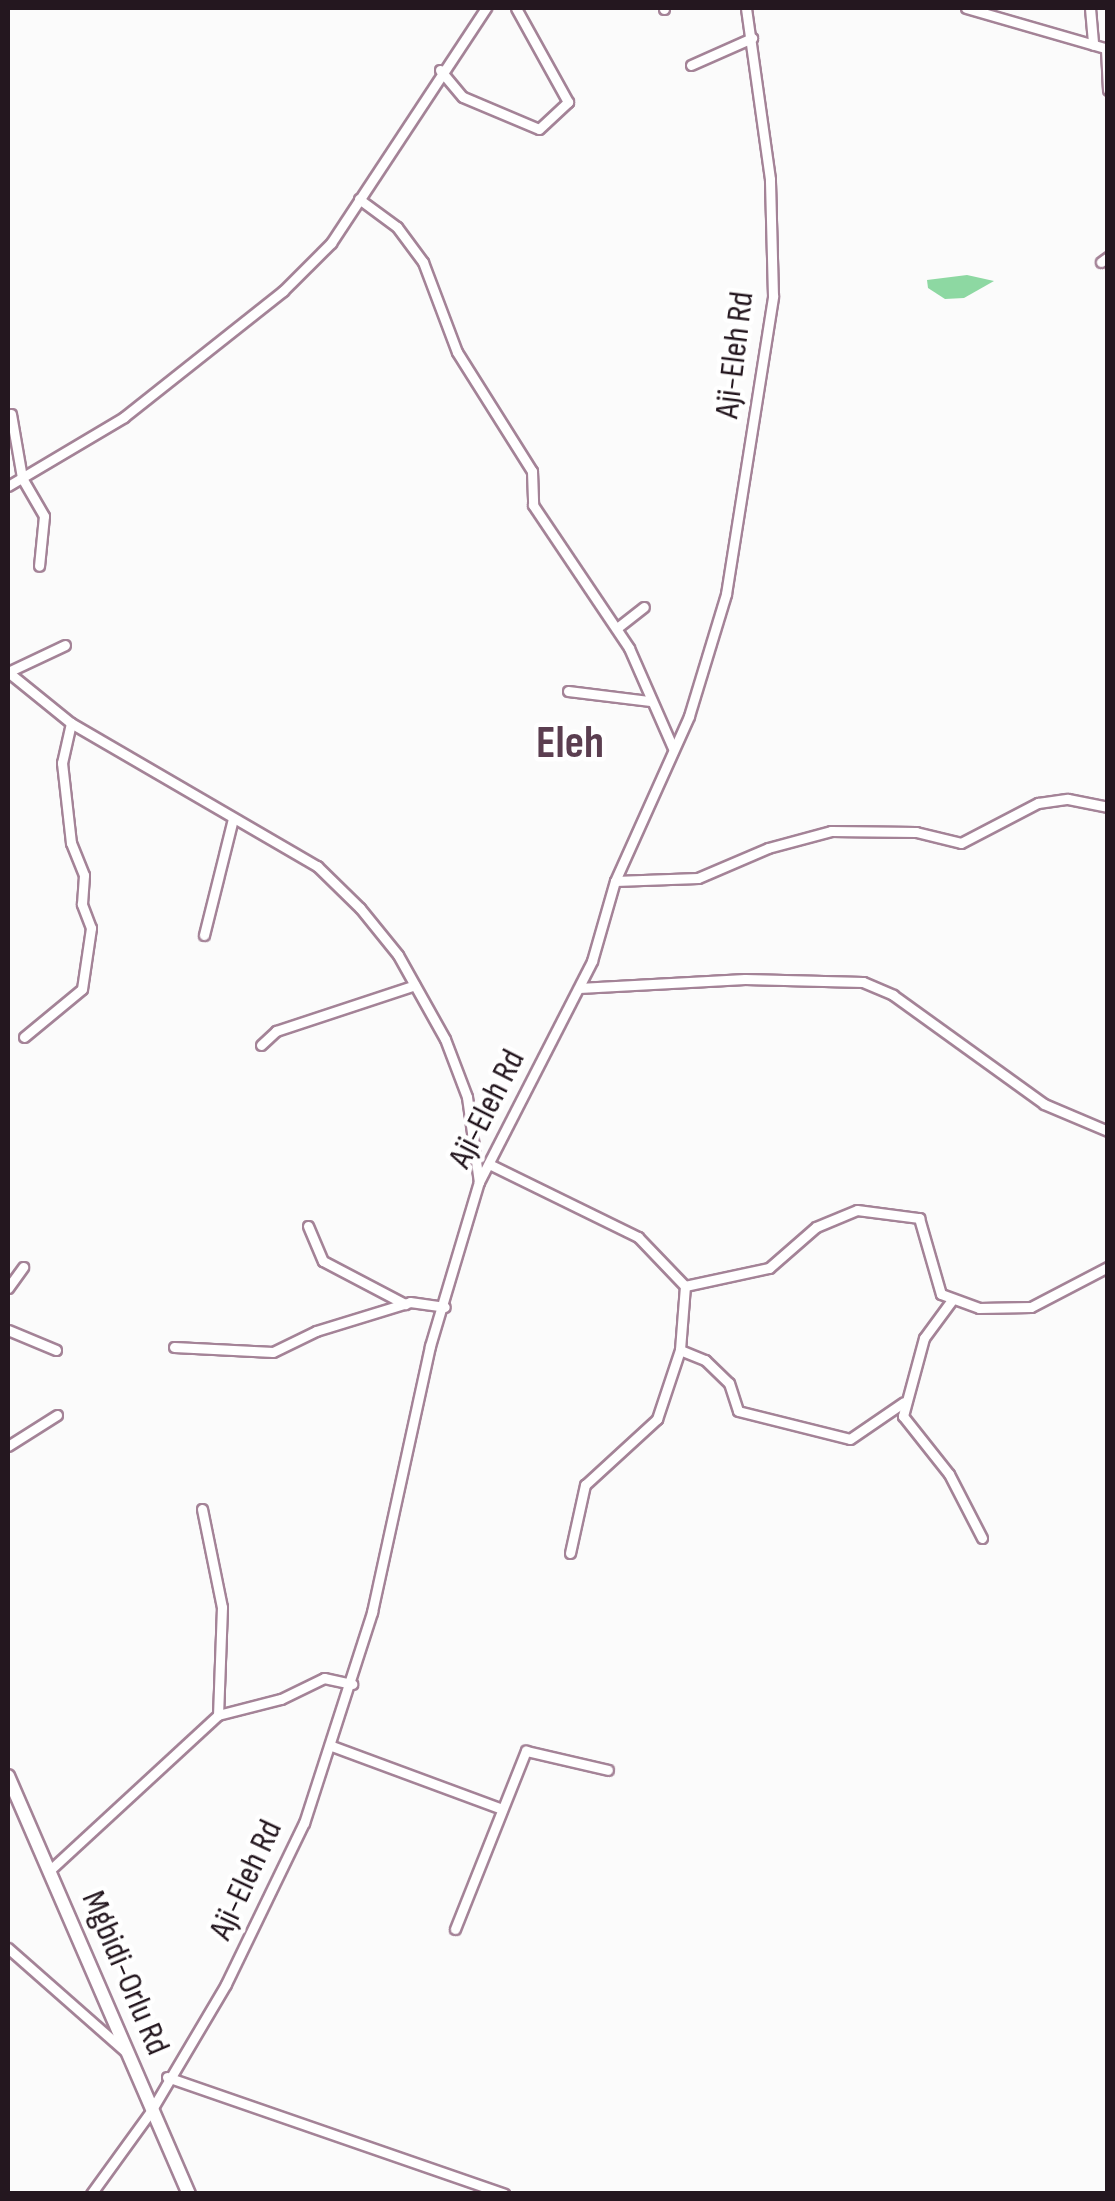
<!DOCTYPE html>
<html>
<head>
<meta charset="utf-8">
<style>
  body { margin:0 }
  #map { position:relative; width:1115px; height:2201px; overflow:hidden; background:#fbfbfb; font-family:"Sofia Sans Condensed",sans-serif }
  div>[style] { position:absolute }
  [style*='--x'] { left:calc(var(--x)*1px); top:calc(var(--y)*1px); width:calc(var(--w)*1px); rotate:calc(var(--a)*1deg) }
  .water>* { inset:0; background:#8dd8a2 }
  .roads { filter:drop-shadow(2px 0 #a48397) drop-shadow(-2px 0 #a48397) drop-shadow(0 2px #a48397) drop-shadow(0 -2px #a48397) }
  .street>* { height:9px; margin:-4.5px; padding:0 4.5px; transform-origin:4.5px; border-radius:4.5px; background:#fff }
  .secondary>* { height:12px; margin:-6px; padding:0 6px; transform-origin:6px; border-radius:6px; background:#fff }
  span { translate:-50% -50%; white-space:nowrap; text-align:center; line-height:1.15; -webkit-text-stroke:9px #fff; paint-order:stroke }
  .street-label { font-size:35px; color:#24171f }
  .district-label { font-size:45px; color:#5b3e50; font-weight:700 }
  .frame { position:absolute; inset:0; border:10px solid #24171f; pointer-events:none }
</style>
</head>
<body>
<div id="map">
  <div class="water">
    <div style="clip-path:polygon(967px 275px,994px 281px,964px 298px,945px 299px,928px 288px,927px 280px)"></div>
  </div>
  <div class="roads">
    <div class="street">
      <div style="--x:966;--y:8;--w:148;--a:16.1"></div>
      <div style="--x:1090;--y:8;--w:37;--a:85"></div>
      <div style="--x:664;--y:9;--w:1;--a:-90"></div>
      <div style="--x:1106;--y:49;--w:41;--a:87.2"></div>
      <div style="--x:691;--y:65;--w:67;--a:-23.9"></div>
      <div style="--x:440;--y:70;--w:35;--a:50"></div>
      <div style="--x:463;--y:97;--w:82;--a:22.8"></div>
      <div style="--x:539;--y:129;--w:40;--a:-43"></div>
      <div style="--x:568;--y:102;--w:107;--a:-119"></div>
      <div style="--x:359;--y:199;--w:47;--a:36.4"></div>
      <div style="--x:397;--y:227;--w:44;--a:53.4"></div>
      <div style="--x:423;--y:262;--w:96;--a:69.3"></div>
      <div style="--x:457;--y:352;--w:141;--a:57.8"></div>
      <div style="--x:532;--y:471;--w:34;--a:88"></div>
      <div style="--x:533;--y:505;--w:172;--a:56.1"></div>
      <div style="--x:629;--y:648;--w:109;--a:66.3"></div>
      <div style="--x:1101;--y:262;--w:9;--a:-36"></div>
      <div style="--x:11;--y:414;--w:65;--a:80.2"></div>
      <div style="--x:22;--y:478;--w:44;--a:59.9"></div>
      <div style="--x:44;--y:516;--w:50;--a:95.7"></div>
      <div style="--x:8;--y:486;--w:135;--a:-30.7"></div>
      <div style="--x:124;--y:417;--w:203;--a:-38.4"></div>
      <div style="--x:283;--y:291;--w:68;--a:-45"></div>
      <div style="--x:331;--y:243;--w:282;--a:-56.6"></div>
      <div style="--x:617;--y:628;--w:34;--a:-38"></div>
      <div style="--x:8;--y:672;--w:81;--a:39"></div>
      <div style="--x:71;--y:723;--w:285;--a:30.2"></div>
      <div style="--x:317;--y:866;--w:60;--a:44.3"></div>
      <div style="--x:360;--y:908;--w:60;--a:51"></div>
      <div style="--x:398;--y:955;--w:96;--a:60.8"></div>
      <div style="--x:445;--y:1039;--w:62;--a:69.2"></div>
      <div style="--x:467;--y:1097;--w:86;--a:82"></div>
      <div style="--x:8;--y:672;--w:63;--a:-25.3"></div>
      <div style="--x:568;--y:691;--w:83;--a:7"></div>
      <div style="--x:615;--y:881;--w:83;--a:-2.1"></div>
      <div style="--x:698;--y:878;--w:76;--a:-23.2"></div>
      <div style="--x:768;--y:848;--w:65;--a:-15.1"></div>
      <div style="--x:831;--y:831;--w:85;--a:0.7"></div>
      <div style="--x:916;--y:832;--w:46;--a:13.7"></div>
      <div style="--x:961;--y:843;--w:87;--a:-27.5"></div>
      <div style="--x:1038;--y:803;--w:30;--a:-8"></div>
      <div style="--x:1068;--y:799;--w:41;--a:11.3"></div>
      <div style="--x:204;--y:935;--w:120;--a:-76"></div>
      <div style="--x:579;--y:988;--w:166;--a:-3.1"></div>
      <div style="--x:745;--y:979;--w:118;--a:1.5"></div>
      <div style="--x:863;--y:982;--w:33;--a:23"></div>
      <div style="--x:893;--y:995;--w:186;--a:35.8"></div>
      <div style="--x:1044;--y:1104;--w:69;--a:22.9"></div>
      <div style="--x:24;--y:1037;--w:75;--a:-39.6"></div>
      <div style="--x:82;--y:989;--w:62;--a:-81.6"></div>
      <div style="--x:91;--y:928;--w:26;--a:-111"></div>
      <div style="--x:82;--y:904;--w:29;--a:-86"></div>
      <div style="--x:84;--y:875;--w:35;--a:-112"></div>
      <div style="--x:71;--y:843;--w:81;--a:-96.4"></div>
      <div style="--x:62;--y:763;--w:41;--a:-77.3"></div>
      <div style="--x:261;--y:1045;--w:21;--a:-43"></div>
      <div style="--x:276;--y:1031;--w:146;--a:-18.3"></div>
      <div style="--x:489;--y:1164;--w:166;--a:26.1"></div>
      <div style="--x:638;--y:1237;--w:68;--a:46.2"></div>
      <div style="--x:685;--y:1286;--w:86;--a:-12.1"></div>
      <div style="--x:769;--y:1268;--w:62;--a:-41.1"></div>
      <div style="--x:816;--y:1227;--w:44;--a:-22.5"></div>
      <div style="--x:857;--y:1210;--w:63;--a:7.4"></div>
      <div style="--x:919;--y:1218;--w:79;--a:73.9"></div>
      <div style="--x:941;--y:1294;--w:40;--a:20.2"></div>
      <div style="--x:979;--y:1308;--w:52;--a:-1.1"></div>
      <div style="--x:1031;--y:1307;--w:87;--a:-27.5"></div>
      <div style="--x:308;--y:1226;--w:38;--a:67"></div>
      <div style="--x:323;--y:1261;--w:93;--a:27.7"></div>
      <div style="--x:685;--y:1286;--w:64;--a:94.5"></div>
      <div style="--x:680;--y:1350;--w:27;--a:22"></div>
      <div style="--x:705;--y:1360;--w:33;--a:44"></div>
      <div style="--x:729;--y:1383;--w:29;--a:72"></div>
      <div style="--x:738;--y:1411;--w:115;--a:14"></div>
      <div style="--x:850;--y:1439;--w:65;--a:-34.4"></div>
      <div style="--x:8;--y:1288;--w:26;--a:-54"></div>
      <div style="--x:952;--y:1300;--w:47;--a:126.4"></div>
      <div style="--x:924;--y:1338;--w:81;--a:105.1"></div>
      <div style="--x:903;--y:1416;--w:74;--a:51.6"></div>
      <div style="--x:949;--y:1474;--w:72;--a:62.7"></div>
      <div style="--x:8;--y:1330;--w:52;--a:22.6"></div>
      <div style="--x:174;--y:1347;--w:99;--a:2.9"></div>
      <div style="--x:273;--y:1352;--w:48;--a:-26"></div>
      <div style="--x:316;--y:1331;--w:98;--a:-17.1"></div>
      <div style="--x:410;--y:1302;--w:35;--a:8"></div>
      <div style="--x:8;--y:1446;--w:58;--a:-32.3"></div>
      <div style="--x:202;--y:1509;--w:100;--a:78.5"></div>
      <div style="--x:222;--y:1607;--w:108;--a:92.1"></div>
      <div style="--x:570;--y:1553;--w:70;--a:-77.6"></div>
      <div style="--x:585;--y:1485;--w:98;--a:-42.5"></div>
      <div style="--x:657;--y:1419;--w:73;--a:-71.6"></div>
      <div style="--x:332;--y:1746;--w:179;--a:20.3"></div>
      <div style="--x:49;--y:1871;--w:230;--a:-42.7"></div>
      <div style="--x:218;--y:1715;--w:65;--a:-14.3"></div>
      <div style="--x:281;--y:1699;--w:48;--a:-26"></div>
      <div style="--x:324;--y:1678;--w:29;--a:12"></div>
      <div style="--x:455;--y:1929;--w:192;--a:-68.3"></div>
      <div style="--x:526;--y:1751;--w:84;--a:13"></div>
      <div style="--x:8;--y:1948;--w:156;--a:41.4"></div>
      <div style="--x:167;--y:2077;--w:357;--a:19.1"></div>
      <div style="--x:91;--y:2194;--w:102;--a:-54.1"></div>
      <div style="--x:151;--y:2111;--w:147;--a:-59.4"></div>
      <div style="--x:226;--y:1984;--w:179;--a:-64.2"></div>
      <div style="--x:304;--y:1823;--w:222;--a:-72.1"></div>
      <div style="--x:372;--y:1612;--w:272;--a:-77.7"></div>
      <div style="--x:430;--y:1346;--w:171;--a:-73.4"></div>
      <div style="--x:479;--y:1182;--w:248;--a:-62.9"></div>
      <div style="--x:592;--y:961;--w:83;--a:-74"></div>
      <div style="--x:615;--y:881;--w:181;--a:-65.8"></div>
      <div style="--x:689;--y:716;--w:127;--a:-73.1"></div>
      <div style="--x:726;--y:594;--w:302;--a:-81"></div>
      <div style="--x:773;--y:296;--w:117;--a:-91.5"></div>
      <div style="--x:770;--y:179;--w:173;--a:-98"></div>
    </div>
    <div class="secondary">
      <div style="--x:8;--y:1776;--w:456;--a:66.6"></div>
    </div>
  </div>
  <div class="street-label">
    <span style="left:735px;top:355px;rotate:-83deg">Aji-Eleh Rd</span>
    <span style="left:487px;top:1109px;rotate:-63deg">Aji-Eleh Rd</span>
    <span style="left:246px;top:1880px;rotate:-65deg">Aji-Eleh Rd</span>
    <span style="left:125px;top:1973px;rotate:67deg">Mgbidi-Orlu Rd</span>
  </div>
  <div class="district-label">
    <span style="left:570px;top:744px">Eleh</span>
  </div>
  <div class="frame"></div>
</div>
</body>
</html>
